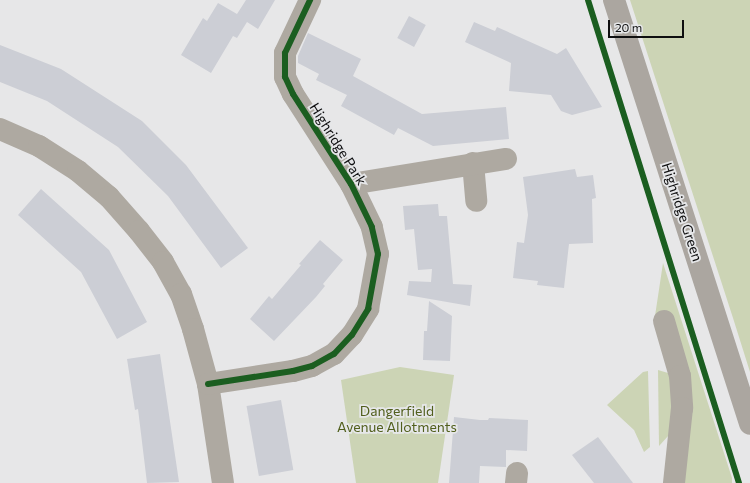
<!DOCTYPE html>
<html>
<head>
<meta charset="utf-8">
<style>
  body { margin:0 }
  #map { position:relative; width:750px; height:483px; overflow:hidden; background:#e7e7e8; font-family:Commissioner,sans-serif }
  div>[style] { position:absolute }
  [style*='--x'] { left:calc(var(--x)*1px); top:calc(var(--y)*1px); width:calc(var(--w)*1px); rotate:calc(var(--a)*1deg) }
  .green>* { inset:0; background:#ccd4b5 }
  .building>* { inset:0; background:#ccced5; transform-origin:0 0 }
  .minor>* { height:22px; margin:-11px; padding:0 11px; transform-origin:11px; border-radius:11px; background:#aea9a1 }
  .highway>* { height:22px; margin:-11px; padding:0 11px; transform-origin:11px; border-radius:11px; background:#aba6a0 }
  .cycleway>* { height:6px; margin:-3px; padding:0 3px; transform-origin:3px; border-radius:3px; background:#1b5e20 }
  span { translate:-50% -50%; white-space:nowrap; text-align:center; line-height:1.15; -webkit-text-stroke:3.5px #e6e7e9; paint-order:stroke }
  .street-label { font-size:14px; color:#0f0f10 }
  .park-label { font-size:14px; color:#515f1c }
  .scale { position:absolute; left:608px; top:20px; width:76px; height:18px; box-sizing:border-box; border:2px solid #0f0f10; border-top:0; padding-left:5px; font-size:12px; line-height:14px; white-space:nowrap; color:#0f0f10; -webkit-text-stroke:3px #e6e7e9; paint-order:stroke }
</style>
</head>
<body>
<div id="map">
  <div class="green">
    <div style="clip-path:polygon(630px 0,750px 0,750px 372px,733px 318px)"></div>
    <div style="clip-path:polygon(663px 263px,732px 478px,732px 483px,683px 483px,690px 382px,669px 312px,655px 316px)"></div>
    <div style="clip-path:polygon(400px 367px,454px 375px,438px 483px,356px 483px,341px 380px)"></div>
    <div style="clip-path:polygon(658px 370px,668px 373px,673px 392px,669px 435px,659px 446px)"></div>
    <div style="clip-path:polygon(648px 371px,650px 447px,644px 452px,634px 430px,607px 405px,643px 372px)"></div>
  </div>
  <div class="building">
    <div style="clip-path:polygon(246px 0,275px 0,258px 29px,247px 22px,237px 38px,233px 36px,211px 73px,181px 55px,203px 18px,207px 21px,218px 3px,237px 14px)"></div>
    <div style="left:409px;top:16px;width:19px;height:25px;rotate:28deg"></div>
    <div style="clip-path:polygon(474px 22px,495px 31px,497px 27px,557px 54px,566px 48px,602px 107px,572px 115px,561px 111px,551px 95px,509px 91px,511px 63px,465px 42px)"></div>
    <div style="clip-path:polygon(308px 33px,361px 59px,353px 76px,422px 114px,506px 107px,509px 139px,433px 146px,398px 128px,394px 135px,341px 106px,347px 95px,316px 80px,319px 74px,298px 63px,298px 56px)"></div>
    <div style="clip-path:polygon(0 45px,61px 69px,142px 121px,186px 165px,248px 248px,221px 268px,168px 196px,118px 147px,47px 101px,0 82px)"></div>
    <div style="clip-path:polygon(575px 169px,577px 177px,593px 175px,596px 198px,592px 199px,593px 243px,569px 244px,564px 288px,537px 285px,538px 281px,513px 278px,517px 242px,524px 243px,528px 215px,523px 177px)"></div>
    <div style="clip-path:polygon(41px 189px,109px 250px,147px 322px,117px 339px,81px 272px,18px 215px)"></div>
    <div style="clip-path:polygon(438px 204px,439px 216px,447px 216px,453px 284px,472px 285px,470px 306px,407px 295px,409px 281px,431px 282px,432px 269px,418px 270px,414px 229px,405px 230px,403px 206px)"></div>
    <div style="clip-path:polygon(320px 240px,343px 260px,323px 284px,325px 286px,316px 297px,274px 341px,250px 319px,269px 296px,272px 299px,301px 265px,299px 264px)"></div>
    <div style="clip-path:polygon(429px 301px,452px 316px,450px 361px,423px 360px,424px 331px,427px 331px)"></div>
    <div style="clip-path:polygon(160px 354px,179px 482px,147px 483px,138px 409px,135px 410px,127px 359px)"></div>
    <div style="left:281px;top:400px;width:71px;height:35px;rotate:80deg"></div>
    <div style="clip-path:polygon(454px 417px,480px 420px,488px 420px,489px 418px,528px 420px,527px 451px,506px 450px,506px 467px,480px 466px,479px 483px,449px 483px)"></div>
    <div style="clip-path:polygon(598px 437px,633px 483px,594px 483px,572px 455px)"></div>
  </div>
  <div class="minor">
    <div style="--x:0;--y:129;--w:43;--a:23.6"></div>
    <div style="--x:39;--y:146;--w:46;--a:32.7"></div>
    <div style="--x:78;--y:171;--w:40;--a:40"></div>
    <div style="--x:109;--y:197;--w:45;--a:48.6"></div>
    <div style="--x:139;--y:231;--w:39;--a:52"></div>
    <div style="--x:163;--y:262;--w:37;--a:61"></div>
    <div style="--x:181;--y:294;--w:37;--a:71"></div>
    <div style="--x:193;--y:329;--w:57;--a:74.7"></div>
    <div style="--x:208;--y:384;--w:100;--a:81.4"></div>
    <div style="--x:473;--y:163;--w:38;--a:85"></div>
    <div style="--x:351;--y:184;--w:157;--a:-9.2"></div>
    <div style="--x:664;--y:321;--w:57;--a:73.8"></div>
    <div style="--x:680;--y:376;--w:32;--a:86"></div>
    <div style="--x:682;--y:408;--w:75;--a:96.1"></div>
    <div style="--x:208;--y:384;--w:86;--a:-8.7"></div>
    <div style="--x:293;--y:371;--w:20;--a:-15"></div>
    <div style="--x:312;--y:366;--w:25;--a:-29"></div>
    <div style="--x:334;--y:354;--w:26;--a:-47"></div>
    <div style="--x:352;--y:335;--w:31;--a:-58"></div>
    <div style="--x:368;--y:309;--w:56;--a:-79.7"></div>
    <div style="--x:378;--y:254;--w:28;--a:-103"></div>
    <div style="--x:372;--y:227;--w:48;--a:-116"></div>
    <div style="--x:351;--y:184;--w:107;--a:-122.8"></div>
    <div style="--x:293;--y:94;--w:19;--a:-115"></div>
    <div style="--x:285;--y:77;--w:24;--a:-90"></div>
    <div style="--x:285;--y:53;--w:59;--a:-64.7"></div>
    <div style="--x:516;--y:483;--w:10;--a:-84"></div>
  </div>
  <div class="highway">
    <div style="--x:614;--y:0;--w:445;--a:72.2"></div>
  </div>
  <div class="cycleway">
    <div style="--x:588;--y:0;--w:506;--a:72.64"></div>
    <div style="--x:208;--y:384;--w:86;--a:-8.7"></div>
    <div style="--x:293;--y:371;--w:20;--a:-15"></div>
    <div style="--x:312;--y:366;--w:25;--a:-29"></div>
    <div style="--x:334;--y:354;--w:26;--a:-47"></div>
    <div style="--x:352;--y:335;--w:31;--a:-58"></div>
    <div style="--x:368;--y:309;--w:56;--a:-79.7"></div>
    <div style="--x:378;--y:254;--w:28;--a:-103"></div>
    <div style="--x:372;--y:227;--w:48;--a:-116"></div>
    <div style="--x:351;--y:184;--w:107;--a:-122.8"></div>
    <div style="--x:293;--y:94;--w:19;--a:-115"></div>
    <div style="--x:285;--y:77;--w:24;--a:-90"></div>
    <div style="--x:285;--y:53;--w:59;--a:-64.7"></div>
  </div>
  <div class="street-label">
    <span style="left:338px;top:144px;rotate:58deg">Highridge Park</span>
    <span style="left:682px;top:212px;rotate:72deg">Highridge Green</span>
  </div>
  <div class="park-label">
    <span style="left:397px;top:419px">Dangerfield<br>Avenue Allotments</span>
  </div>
  <div class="scale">20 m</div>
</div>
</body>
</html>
